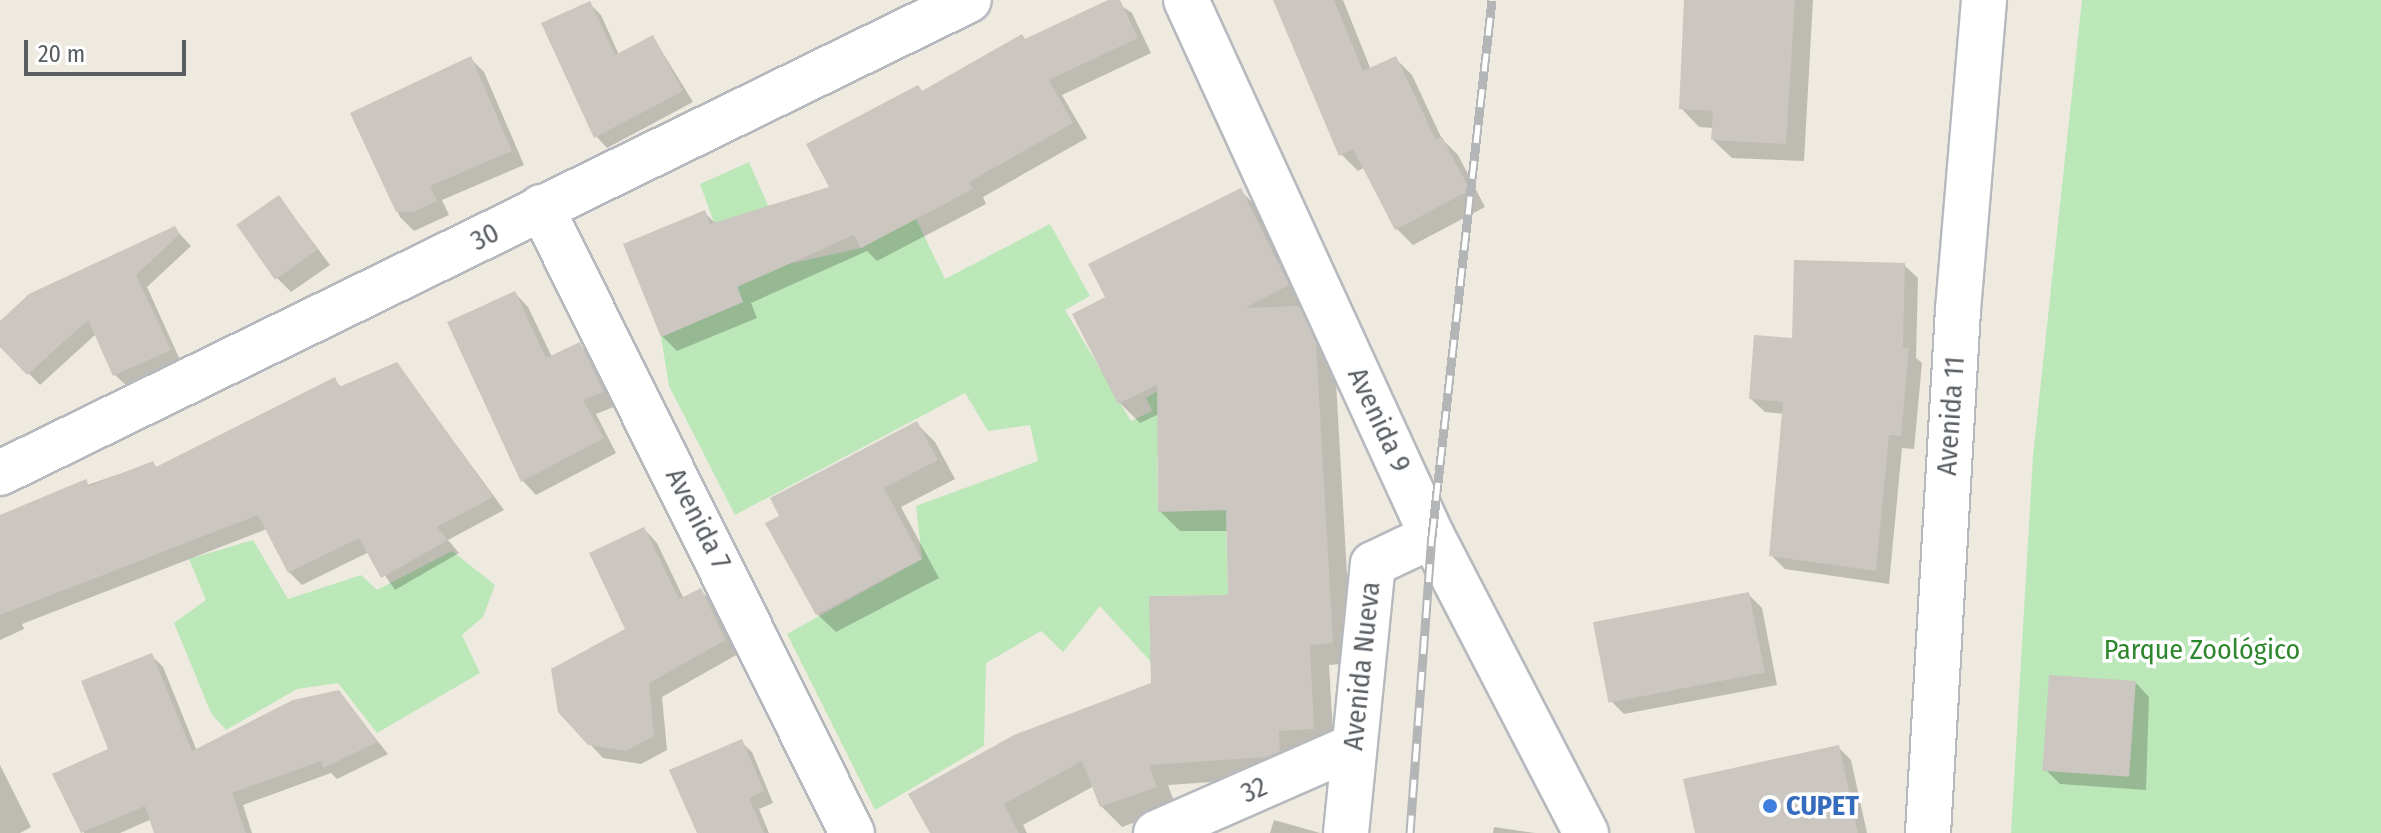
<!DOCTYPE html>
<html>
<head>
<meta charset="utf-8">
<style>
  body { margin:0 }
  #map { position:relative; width:2381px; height:833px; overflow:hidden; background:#eeeae0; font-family:"Fira Sans Condensed",sans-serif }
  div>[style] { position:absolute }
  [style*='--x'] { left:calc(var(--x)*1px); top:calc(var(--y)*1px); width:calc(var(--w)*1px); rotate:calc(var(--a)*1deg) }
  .green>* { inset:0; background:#bce8b9 }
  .shadow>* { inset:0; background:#0003 }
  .building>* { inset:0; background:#cbc6bf; transform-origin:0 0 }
  .roads { filter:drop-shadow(2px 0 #b6b9be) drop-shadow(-2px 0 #b6b9be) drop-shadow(0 2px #b6b9be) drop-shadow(0 -2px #b6b9be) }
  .street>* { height:44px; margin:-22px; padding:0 22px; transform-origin:22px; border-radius:22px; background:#fff }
  .secondary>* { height:44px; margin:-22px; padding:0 22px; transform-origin:22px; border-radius:22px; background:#fff }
  .rail>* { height:9px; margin-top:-4.5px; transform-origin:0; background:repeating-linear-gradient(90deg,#fff 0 18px,#b4b5b6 0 36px); box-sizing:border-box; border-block:2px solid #b4b5b6 }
  .dots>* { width:22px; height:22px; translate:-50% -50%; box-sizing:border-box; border:4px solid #fff; border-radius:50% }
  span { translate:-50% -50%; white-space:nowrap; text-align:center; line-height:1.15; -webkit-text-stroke:7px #fff; paint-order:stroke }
  .street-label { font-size:28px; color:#595e63 }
  .park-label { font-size:28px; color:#2e872c }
  .shop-label { font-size:28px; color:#366cbe; font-weight:700 }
  .left { translate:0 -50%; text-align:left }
  .scale { position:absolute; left:24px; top:40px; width:162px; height:36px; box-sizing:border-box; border:4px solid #595e63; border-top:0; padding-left:10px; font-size:24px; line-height:28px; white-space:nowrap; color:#595e63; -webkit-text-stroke:6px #fff; paint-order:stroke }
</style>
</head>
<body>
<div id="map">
  <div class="green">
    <div style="clip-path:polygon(2082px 0,2381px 0,2381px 833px,2011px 833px,2033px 456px)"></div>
    <div style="clip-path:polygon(749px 162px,793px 263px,861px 248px,916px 219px,945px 279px,1050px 224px,1090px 296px,1065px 310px,1131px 421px,1152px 411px,1146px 398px,1213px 358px,1215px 456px,1157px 458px,1158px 511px,1226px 510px,1228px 595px,1150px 596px,1151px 662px,1100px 606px,1063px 652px,1041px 631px,986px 663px,984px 746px,875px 810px,787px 634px,922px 559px,916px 506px,1038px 461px,1030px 425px,988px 431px,965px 393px,735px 515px,669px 386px,661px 337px,743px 302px,700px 184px)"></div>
    <div style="clip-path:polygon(253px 540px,288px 599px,361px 575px,377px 590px,452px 551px,495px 585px,483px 617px,462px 635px,480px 673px,377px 733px,338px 683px,297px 689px,226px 730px,211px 713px,174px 623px,206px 600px,189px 559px)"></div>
  </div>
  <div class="shadow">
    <div style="clip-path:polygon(1113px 0,1132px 13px,1151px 53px,1062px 95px,1087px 138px,983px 197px,986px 204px,877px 261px,867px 251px,751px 303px,757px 318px,677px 351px,662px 336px,704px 212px,716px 224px,832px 188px,923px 93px)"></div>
    <div style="clip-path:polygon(1276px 0,1343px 0,1371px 70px,1395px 58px,1412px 75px,1442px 139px,1458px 155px,1485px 207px,1413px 245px,1396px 228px,1365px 167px,1358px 171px,1341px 154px)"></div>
    <div style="clip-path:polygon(1686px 0,1813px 0,1804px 161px,1732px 158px,1713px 140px,1714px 128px,1699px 127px,1681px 108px)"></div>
    <div style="clip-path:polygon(589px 3px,601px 15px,619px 55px,653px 37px,693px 102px,607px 148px,596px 136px)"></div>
    <div style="clip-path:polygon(470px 58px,484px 72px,524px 165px,442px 200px,449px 215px,414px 231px,400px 217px,352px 114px)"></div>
    <div style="clip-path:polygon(1241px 191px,1261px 211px,1308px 306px,1300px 310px,1319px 329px,1335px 364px,1352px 663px,1329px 665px,1334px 749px,1288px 777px,1168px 785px,1176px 807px,1122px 827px,1101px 806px,1094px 786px,1023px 825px,1027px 833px,932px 833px,1153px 685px,1230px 597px,1229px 531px,1180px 531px,1160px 511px,1159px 414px,1140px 423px,1119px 402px,1108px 298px)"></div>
    <div style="clip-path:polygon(279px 197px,330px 265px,291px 292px,277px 278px)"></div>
    <div style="clip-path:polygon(175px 229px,191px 246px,147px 287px,181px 362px,127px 386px,115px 375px,96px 334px,40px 385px,0 344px,0 324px)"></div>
    <div style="clip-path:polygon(1904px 265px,1918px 278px,1916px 358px,1922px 363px,1914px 449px,1902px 448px,1889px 584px,1785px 569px,1771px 555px,1784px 414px,1765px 412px,1751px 399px,1794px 340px)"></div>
    <div style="clip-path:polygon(515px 293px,528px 307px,552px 357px,579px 344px,593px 358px,616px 406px,596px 414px,616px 453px,536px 495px,523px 481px)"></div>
    <div style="clip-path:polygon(397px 364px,504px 510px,448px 540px,459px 553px,395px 590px,369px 552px,302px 585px,289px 572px,267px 529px,22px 624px,24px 629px,0 640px,0 540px,37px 502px,152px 463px,158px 468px,334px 380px,342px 388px)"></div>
    <div style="clip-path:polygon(916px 423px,935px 442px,955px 479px,901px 507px,939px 578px,836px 632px,817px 614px)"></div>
    <div style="clip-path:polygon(644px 529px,657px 543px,684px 599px,700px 590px,714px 604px,738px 654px,662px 697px,667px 750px,641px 764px,603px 758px,589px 743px,628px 630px)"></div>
    <div style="clip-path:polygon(1748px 594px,1762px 608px,1777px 685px,1624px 714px,1610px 700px)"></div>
    <div style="clip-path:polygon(151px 655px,163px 667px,197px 751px,339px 693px,388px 754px,337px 779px,331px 773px,243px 805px,252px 833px,156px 833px,152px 819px,120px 833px,84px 833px,55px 775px,111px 750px)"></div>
    <div style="clip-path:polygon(2136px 683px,2149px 697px,2146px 790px,2060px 784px,2046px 770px)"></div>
    <div style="clip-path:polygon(741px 742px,752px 752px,773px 803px,759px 809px,769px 833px,720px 833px)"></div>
    <div style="clip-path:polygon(1838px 747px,1851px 760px,1867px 833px,1697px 833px)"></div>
    <div style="clip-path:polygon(0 765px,31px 827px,20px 833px,0 833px)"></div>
    <div style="clip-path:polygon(1274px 820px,1320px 833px,1270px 833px)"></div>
    <div style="clip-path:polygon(1494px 827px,1535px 833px,1493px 833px)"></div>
  </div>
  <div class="building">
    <div style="clip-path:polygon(1108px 0,1120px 0,1138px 38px,1049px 80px,1073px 123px,969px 182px,973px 189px,916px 219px,861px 248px,854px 235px,737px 287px,743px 302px,661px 337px,623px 244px,705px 210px,710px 224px,829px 187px,806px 144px,918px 85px,922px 91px,1022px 34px,1025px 39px)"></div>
    <div style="clip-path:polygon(1273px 0,1334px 0,1363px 71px,1396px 56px,1436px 140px,1442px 137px,1470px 190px,1395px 230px,1353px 149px,1339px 156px)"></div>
    <div style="clip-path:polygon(1684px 0,1795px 0,1786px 144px,1711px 140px,1713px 111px,1679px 109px)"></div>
    <div style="clip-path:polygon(590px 1px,615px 55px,653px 35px,683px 91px,594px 138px,541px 23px)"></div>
    <div style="clip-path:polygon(471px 56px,512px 151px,430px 186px,437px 201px,413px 212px,396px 212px,350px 113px)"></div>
    <div style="clip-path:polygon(1241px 188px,1289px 285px,1245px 308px,1299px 306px,1316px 342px,1333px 643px,1310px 645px,1314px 729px,1279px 731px,1280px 751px,1267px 757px,1149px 765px,1157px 787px,1100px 807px,1082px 761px,1004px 804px,1019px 833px,930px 833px,908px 794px,1014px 735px,1151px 683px,1149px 596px,1228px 595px,1226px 510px,1158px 512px,1157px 385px,1118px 404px,1072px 314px,1105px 297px,1088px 264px)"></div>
    <div style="left:279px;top:195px;width:67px;height:52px;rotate:55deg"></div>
    <div style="clip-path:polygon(175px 226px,180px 234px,136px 275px,171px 350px,113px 376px,88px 320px,27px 375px,0 347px,0 321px,29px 294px)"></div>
    <div style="clip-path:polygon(1794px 260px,1905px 263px,1903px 347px,1909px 348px,1901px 436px,1889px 435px,1876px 571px,1769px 556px,1783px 402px,1749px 399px,1754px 335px,1792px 338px)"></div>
    <div style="clip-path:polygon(515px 291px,546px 358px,580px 342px,604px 392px,583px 400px,604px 438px,521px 482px,447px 322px)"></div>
    <div style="clip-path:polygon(397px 362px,493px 497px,437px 527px,448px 540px,381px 578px,359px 538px,288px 573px,258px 515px,0 615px,0 515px,86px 479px,89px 486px,153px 461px,156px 467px,335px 377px,339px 387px)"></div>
    <div style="clip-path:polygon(917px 421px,938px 460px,884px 488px,922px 559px,816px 615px,765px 523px,779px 516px,770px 498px)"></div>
    <div style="clip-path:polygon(644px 527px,679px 599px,701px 588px,726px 640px,649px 683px,654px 736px,626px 751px,588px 745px,558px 712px,551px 669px,625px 629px,589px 553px)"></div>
    <div style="left:1749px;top:592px;width:82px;height:159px;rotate:79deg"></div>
    <div style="clip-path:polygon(152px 653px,192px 751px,293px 700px,339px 690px,378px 742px,323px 768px,321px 761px,232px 793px,246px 833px,154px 833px,145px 806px,81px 833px,52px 774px,108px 749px,81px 681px)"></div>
    <div style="left:2049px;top:675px;width:87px;height:96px;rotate:4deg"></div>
    <div style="clip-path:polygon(742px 739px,764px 791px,749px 798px,764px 833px,697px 833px,669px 770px)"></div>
    <div style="clip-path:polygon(1839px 745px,1858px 833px,1695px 833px,1683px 779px)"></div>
  </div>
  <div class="roads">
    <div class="street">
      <div style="--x:541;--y:207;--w:699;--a:63.58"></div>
      <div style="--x:0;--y:473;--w:1078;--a:-26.02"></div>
      <div style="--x:1156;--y:833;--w:214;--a:-23.7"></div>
      <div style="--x:1346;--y:833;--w:270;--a:-84.3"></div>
      <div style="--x:1373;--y:564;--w:65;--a:-25.4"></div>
    </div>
    <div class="secondary">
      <div style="--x:1186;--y:0;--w:590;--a:65.35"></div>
      <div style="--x:1432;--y:536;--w:335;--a:62.6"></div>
      <div style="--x:1928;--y:833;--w:524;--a:-86.72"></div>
      <div style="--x:1958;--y:310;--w:311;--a:-85.2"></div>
    </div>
  </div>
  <div class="rail">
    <div style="--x:1410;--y:833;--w:298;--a:-85.8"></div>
    <div style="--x:1432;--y:536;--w:539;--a:-83.61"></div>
  </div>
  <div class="dots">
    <div style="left:1770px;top:806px;background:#3f7fe0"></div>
  </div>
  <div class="street-label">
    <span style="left:485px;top:237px;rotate:-27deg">30</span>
    <span style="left:1951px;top:416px;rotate:-86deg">Avenida 11</span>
    <span style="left:1379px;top:420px;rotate:65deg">Avenida 9</span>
    <span style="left:698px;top:519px;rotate:63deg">Avenida 7</span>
    <span style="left:1362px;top:666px;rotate:-84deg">Avenida Nueva</span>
    <span style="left:1254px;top:790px;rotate:-24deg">32</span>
  </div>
  <div class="park-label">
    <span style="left:2202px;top:650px">Parque Zoológico</span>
  </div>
  <div class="shop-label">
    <span class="left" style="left:1786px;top:806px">CUPET</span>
  </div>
  <div class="scale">20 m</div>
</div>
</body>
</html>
